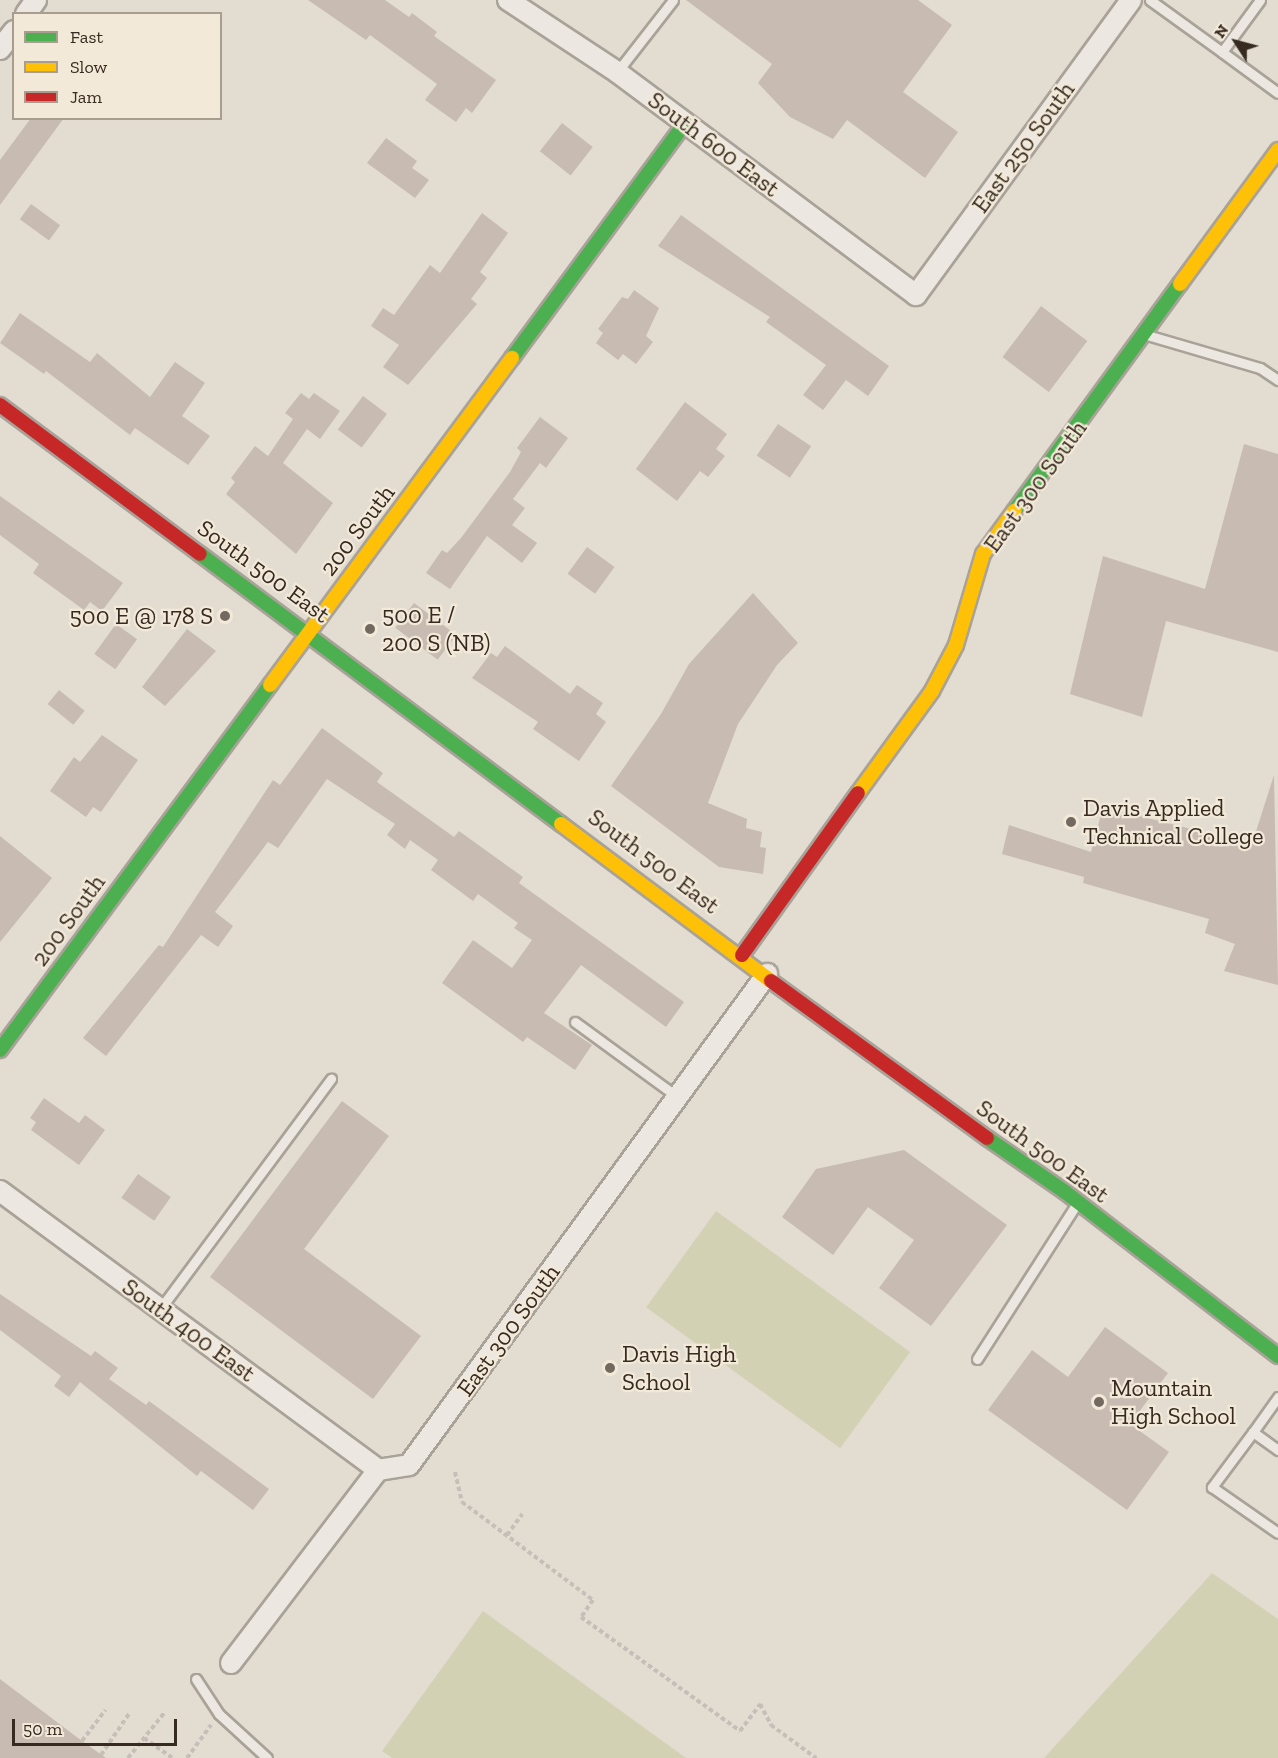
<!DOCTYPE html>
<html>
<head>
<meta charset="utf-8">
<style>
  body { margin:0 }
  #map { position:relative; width:1278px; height:1758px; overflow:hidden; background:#e3ddd1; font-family:"Zilla Slab",serif }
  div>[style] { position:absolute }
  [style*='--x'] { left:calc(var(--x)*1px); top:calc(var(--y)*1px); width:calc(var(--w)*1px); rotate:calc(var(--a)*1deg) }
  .green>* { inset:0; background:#d3d1b4; transform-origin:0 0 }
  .building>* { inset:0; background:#c7bbb2; transform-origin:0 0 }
  .path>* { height:4px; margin-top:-2px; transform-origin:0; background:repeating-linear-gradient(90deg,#c4bfb8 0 4.5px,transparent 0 7.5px) }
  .roads { filter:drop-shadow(2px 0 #a9a299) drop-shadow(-2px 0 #a9a299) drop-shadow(0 2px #a9a299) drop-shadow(0 -2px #a9a299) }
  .lane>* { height:9px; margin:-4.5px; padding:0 4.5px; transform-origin:4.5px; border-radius:4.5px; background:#ece8e1 }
  .street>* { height:20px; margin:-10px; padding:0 10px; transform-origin:10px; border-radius:10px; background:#ece8e1 }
  .fast>* { height:14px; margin:-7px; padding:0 7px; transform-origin:7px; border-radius:7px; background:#4caf50 }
  .slow>* { height:14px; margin:-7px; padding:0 7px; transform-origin:7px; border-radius:7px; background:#ffc107 }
  .jam>* { height:14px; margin:-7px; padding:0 7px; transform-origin:7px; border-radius:7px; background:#c62828 }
  .dots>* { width:16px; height:16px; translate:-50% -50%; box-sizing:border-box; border:3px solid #f3e9d8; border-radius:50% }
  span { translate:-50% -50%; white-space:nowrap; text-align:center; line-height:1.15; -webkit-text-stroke:4.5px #f3e9d8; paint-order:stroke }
  .street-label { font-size:24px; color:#372b21 }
  .poi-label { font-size:24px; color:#372b21 }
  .left { translate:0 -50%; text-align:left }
  .right { translate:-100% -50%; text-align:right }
  .legend { position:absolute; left:12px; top:12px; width:210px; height:108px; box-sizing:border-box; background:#f3e9d8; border:2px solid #a89d8f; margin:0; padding:8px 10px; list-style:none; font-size:18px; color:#372b21 }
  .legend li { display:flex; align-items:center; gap:12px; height:30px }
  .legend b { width:30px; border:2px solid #a89d8f }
  .north { position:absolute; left:1206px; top:12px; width:60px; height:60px; -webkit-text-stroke:4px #f3e9d8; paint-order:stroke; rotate:306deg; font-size:16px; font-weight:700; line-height:24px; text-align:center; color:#372b21 }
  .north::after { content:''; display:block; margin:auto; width:21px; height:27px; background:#372b21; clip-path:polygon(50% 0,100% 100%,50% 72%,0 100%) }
  .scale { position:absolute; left:12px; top:1719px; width:165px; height:27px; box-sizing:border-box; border:3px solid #372b21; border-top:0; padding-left:8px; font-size:18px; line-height:21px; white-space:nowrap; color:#372b21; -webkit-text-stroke:4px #f3e9d8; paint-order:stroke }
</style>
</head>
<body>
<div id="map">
  <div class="green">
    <div style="left:716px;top:1211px;width:240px;height:119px;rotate:36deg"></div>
    <div style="clip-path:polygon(1212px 1573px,1278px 1619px,1278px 1758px,1044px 1758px)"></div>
    <div style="clip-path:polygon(483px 1611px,686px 1758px,392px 1758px,382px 1751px)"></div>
  </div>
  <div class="building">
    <div style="clip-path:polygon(308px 0,385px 0,409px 17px,412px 13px,437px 32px,434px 36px,496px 80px,472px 113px,466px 108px,456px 122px,425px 100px,437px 84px,370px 35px,366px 40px)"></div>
    <div style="clip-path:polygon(686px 0,918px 0,952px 25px,903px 92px,958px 132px,925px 178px,847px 120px,833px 139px,790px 117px,758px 83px,772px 64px)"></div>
    <div style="clip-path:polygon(31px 118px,64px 118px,0 205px,0 160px)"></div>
    <div style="left:562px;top:123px;width:39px;height:36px;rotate:38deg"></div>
    <div style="clip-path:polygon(386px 138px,417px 161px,412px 168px,429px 180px,415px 198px,367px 163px)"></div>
    <div style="left:31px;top:204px;width:36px;height:19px;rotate:36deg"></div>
    <div style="clip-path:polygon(482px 213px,508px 233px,480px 272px,487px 278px,471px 299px,477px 304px,408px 385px,383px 367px,399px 345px,371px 326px,383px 308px,394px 315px,430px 265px,440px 273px)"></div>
    <div style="clip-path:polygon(681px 215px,889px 366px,868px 396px,846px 380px,823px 410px,803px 395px,826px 365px,766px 322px,770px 317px,658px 246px)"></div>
    <div style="clip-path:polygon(634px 290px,659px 308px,646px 336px,653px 342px,636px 364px,623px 354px,618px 360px,596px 343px,603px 333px,598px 329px,622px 297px,628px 299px)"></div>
    <div style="left:1041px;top:306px;width:58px;height:64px;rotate:37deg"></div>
    <div style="clip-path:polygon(20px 313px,90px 362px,97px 353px,150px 397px,175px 362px,205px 383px,182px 416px,210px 436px,188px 465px,135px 428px,130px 435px,46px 371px,44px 374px,0 343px)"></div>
    <div style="clip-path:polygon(301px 393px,309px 399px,314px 393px,340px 411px,320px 439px,307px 429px,283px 463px,333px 503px,296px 554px,226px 494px,235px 482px,231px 478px,255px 446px,268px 456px,293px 419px,285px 413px)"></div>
    <div style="left:363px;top:396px;width:30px;height:42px;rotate:37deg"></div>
    <div style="clip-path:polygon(685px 402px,727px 434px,716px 449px,725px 456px,708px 477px,700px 471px,677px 501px,636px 469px)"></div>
    <div style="clip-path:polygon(540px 417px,568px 438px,546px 468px,540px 463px,513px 499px,525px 508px,512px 525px,537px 543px,522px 563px,487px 536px,450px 589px,426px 573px,442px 550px,447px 553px,461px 538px,510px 472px,521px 452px,517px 448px)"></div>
    <div style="left:778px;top:424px;width:40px;height:38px;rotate:34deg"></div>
    <div style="clip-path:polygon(1244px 444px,1278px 454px,1278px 652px,1166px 621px,1142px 717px,1070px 694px,1103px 556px,1205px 589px)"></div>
    <div style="clip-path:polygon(0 496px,123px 583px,102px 611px,90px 602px,84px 610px,33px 573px,39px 564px,0 535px)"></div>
    <div style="left:587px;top:547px;width:34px;height:33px;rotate:36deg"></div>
    <div style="clip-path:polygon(753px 593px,798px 643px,777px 665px,738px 724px,708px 803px,747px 819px,746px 828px,762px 832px,760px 847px,766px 848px,763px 874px,719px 867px,611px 786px,661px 714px,689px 664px)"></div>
    <div style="left:414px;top:603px;width:53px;height:31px;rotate:37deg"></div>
    <div style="left:116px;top:624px;width:26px;height:37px;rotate:36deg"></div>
    <div style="clip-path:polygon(187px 629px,216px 651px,165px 706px,142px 687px)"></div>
    <div style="clip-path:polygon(505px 646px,570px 694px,577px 685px,603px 703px,596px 714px,606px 722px,579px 761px,533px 729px,538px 722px,472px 678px,491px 653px,497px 657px)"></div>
    <div style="left:59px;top:690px;width:33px;height:18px;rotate:39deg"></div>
    <div style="clip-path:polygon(322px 728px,383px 773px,377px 782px,454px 837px,459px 831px,523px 877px,519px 883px,684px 1002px,666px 1027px,581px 965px,544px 1013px,592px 1045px,575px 1070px,527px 1037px,523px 1042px,442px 983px,473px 940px,512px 968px,532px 940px,514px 928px,518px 923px,478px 894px,473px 901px,431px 870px,438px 860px,410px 840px,405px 849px,387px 835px,395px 824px,327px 779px,278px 848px,268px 842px,215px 912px,233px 926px,218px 947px,201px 935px,106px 1056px,83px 1038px,159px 945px,163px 947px,273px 780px,280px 785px)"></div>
    <div style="clip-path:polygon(102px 735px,138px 760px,101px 812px,93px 807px,86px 817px,50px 791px,74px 757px,80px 762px)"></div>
    <div style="clip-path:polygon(1274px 775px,1278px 985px,1224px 971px,1235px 944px,1205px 933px,1209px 919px,1083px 883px,1084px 877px,1002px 854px,1009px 825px,1091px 852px,1103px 807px,1252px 844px)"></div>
    <div style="clip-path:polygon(0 836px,52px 878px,0 942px)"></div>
    <div style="clip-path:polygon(44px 1098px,79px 1123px,85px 1115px,105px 1130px,79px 1165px,31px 1130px,36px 1122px,30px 1118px)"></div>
    <div style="clip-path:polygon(342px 1101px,389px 1136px,304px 1249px,421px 1336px,373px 1399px,210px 1277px)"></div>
    <div style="clip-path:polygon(904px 1150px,1007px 1225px,931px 1326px,879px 1288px,914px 1240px,868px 1207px,833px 1255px,782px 1217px,816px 1169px)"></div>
    <div style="left:138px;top:1174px;width:40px;height:29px;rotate:35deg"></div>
    <div style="clip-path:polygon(0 1294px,91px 1356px,95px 1351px,118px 1368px,109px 1379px,146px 1405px,149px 1401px,269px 1489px,253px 1510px,201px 1471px,197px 1476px,80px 1382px,69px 1397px,54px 1386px,61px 1376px,0 1330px)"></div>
    <div style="clip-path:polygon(1105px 1327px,1168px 1373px,1130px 1424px,1169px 1452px,1127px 1510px,988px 1410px,1032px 1350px,1068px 1377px)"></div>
    <div style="clip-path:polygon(0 1679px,82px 1741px,106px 1758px,0 1758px)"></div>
  </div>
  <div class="path">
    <div style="--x:455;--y:1472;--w:31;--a:77"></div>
    <div style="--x:462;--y:1502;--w:164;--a:36.8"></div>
    <div style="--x:593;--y:1600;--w:21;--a:125"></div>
    <div style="--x:581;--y:1617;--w:196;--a:35.6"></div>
    <div style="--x:740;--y:1731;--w:34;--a:-53"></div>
    <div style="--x:760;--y:1704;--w:24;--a:62"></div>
    <div style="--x:771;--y:1725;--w:56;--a:36.3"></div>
    <div style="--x:507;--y:1535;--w:26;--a:-54"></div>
    <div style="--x:144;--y:1738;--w:35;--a:35"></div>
    <div style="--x:82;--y:1741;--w:39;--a:-53"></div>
    <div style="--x:101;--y:1755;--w:50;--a:-55.7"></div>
    <div style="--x:128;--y:1758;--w:59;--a:-51.2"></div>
    <div style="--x:187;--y:1758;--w:41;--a:-54"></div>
  </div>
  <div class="roads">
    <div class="lane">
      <div style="--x:1150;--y:0;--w:89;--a:35.8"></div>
      <div style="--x:1260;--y:0;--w:64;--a:126.2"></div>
      <div style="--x:1222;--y:52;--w:69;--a:36.2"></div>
      <div style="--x:617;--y:72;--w:91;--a:-52.1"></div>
      <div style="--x:1147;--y:335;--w:118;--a:16.3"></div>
      <div style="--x:1260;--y:368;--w:22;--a:34"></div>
      <div style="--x:575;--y:1022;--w:125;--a:36.2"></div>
      <div style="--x:160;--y:1309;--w:287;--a:-53.4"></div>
      <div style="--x:977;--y:1359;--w:183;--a:-57.3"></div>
      <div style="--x:1278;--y:1397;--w:43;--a:125.5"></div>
      <div style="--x:1253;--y:1432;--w:31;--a:36"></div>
      <div style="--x:1253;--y:1432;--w:69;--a:126.7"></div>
      <div style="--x:1212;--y:1487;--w:80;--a:34.9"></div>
      <div style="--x:196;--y:1679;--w:42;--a:56.7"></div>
      <div style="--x:219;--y:1714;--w:65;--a:42.5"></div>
    </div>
    <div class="street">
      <div style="--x:508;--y:0;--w:131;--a:33.4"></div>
      <div style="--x:617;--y:72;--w:373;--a:36.7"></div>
      <div style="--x:916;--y:295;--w:365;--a:-53.9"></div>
      <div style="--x:26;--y:14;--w:17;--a:-54"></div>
      <div style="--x:0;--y:49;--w:23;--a:-52"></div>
      <div style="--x:0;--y:1191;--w:470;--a:36.4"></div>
      <div style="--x:231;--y:1663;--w:243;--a:-52.7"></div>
      <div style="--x:378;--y:1470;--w:31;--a:-9"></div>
      <div style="--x:409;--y:1465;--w:608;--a:-53.9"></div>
    </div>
    <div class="fast">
      <div style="--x:512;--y:358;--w:292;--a:-53.6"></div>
      <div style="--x:1015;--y:510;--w:280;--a:-53.9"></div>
      <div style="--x:200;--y:554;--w:451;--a:36.8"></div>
      <div style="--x:0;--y:1050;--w:454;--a:-53.5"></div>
      <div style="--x:987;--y:1138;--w:95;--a:34.7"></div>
      <div style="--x:1065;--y:1192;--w:269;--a:37.6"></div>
    </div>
    <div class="slow">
      <div style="--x:1180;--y:284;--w:166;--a:-53.8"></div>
      <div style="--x:270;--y:685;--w:407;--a:-53.5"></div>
      <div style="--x:858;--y:793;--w:126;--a:-54"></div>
      <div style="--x:932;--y:691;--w:52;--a:-62.4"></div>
      <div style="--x:956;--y:645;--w:95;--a:-73.5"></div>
      <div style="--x:983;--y:554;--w:54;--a:-54"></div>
      <div style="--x:561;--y:824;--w:262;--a:36.8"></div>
    </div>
    <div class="jam">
      <div style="--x:0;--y:405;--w:249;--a:36.7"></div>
      <div style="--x:742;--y:955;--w:199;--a:-54.4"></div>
      <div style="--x:771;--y:981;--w:267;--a:36"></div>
    </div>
  </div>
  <div class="dots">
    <div style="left:225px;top:616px;background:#73695f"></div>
    <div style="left:370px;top:629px;background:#73695f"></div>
    <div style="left:1071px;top:822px;background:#73695f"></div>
    <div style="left:610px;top:1368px;background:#73695f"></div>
    <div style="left:1099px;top:1402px;background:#73695f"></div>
  </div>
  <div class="street-label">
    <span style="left:714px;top:144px;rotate:37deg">South 600 East</span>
    <span style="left:1023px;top:147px;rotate:-54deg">East 250 South</span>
    <span style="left:1035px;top:486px;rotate:-54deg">East 300 South</span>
    <span style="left:357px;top:530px;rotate:-53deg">200 South</span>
    <span style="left:264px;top:571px;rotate:36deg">South 500 East</span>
    <span style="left:654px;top:861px;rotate:37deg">South 500 East</span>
    <span style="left:68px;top:920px;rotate:-54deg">200 South</span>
    <span style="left:1043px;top:1151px;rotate:36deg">South 500 East</span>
    <span style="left:189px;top:1330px;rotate:36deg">South 400 East</span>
    <span style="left:508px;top:1330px;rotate:-54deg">East 300 South</span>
  </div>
  <div class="poi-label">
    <span class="left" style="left:382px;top:629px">500 E /<br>200 S (NB)</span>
    <span class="right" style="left:213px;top:616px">500 E @ 178 S</span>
    <span class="left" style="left:1083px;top:822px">Davis Applied<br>Technical College</span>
    <span class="left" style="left:622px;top:1368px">Davis High<br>School</span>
    <span class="left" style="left:1111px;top:1402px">Mountain<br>High School</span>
  </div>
  <ul class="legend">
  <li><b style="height:8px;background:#4caf50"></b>Fast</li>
  <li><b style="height:8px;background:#ffc107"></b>Slow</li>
  <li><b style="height:8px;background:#c62828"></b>Jam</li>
  </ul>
  <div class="north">N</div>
  <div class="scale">50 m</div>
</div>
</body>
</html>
